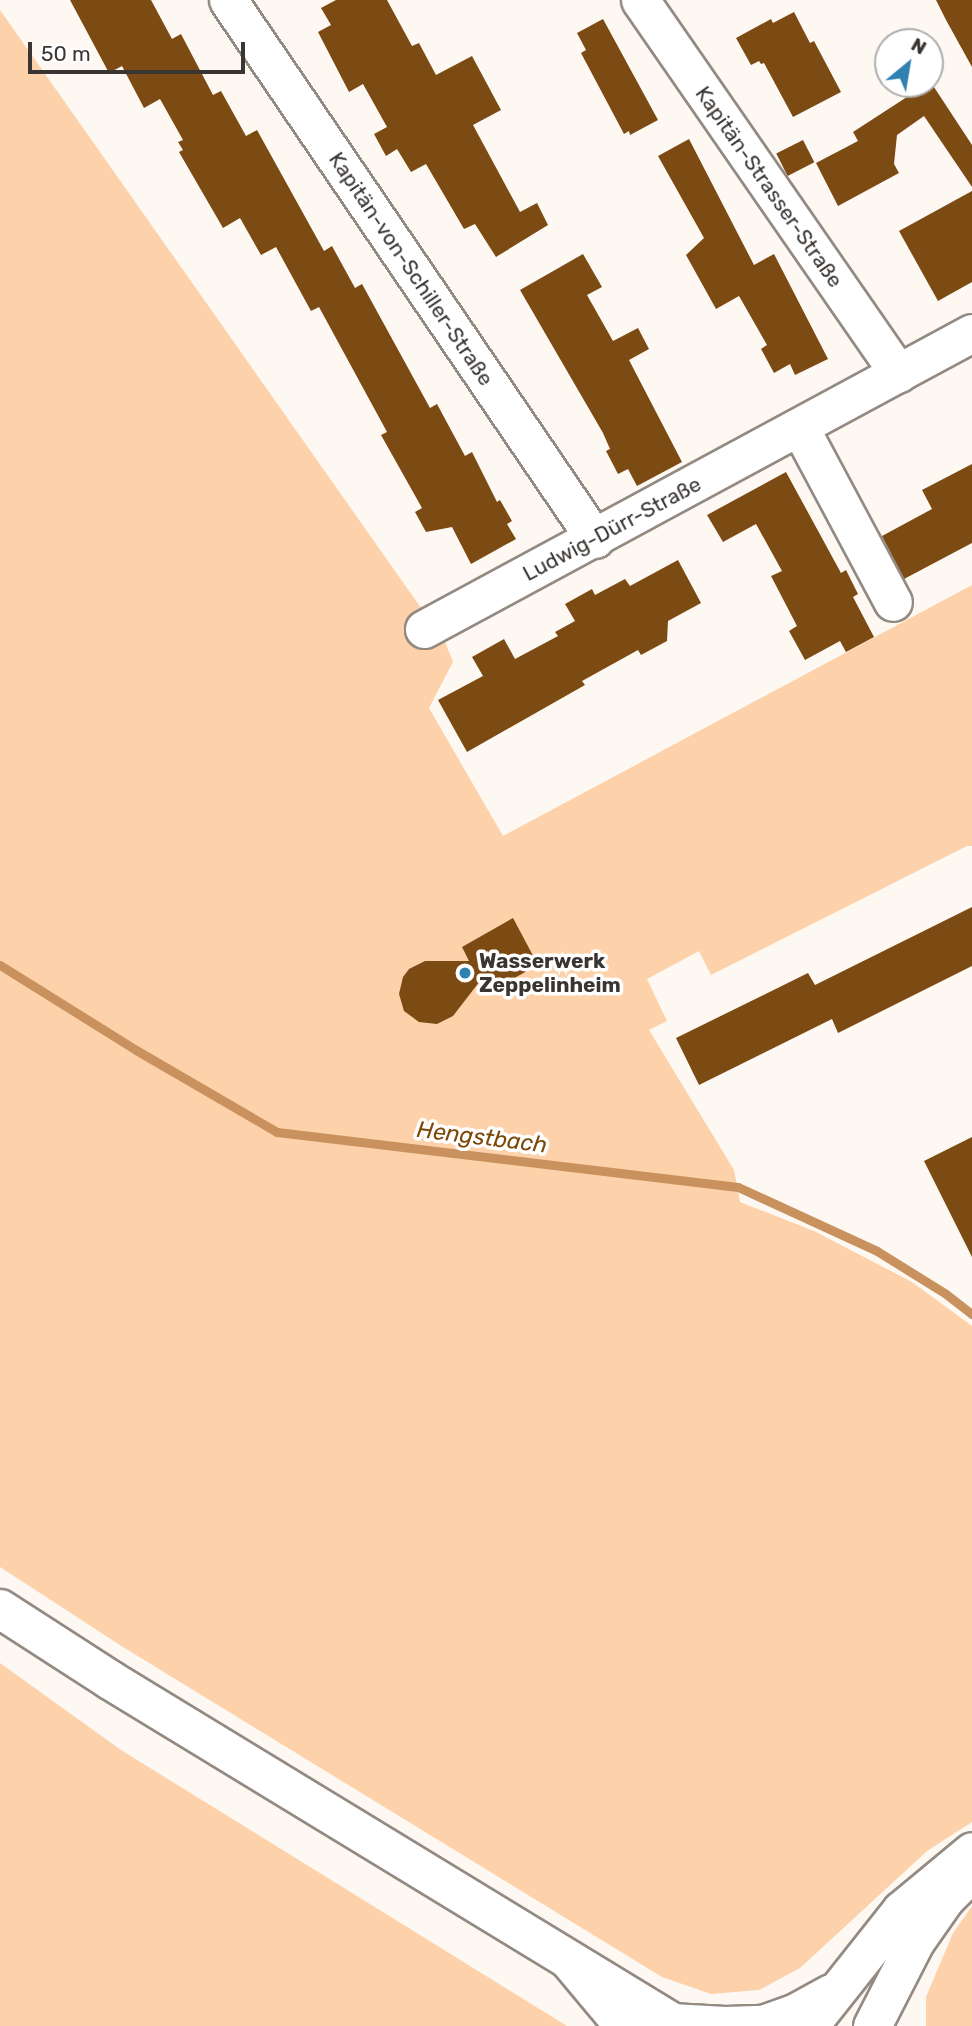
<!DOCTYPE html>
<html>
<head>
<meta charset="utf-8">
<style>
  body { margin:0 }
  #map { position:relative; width:972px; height:2026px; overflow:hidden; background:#fef8f3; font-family:Rubik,sans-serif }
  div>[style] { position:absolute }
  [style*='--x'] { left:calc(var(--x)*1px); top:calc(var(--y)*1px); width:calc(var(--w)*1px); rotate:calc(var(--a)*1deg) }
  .green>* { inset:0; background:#fdd1a9 }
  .stream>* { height:9px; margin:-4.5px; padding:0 4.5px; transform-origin:4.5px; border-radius:4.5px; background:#c9915e }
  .building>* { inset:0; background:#7c4a13; transform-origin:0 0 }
  .roads { filter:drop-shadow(2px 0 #938a82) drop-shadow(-2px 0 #938a82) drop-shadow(0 2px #938a82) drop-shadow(0 -2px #938a82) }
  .minor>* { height:37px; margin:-18.5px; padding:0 18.5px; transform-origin:18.5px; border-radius:18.5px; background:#fff }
  .major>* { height:38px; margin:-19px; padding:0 19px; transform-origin:19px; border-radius:19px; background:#fff }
  .highway>* { height:38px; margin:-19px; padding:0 19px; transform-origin:19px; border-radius:19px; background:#fff }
  .dots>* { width:19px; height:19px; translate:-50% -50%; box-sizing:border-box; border:4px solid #fff; border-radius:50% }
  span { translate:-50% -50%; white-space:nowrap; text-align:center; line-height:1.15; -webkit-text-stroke:7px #fff; paint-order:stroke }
  .street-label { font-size:21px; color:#393532 }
  .poi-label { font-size:21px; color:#393532; font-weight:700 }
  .left { translate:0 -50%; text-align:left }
  .water-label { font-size:23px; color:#7c4807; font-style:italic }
  .north { position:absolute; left:874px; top:28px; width:70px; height:70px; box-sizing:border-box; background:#fff; border:2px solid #b0aead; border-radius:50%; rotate:30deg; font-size:19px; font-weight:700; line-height:28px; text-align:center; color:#393532 }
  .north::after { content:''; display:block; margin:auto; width:24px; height:32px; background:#3080b1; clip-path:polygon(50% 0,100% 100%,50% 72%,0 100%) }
  .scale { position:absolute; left:28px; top:42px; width:217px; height:32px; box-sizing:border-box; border:4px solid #393532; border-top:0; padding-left:9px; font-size:21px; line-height:24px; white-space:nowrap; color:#393532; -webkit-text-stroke:5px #fff; paint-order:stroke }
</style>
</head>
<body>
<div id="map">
  <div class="green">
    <div style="clip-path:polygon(0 10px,445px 642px,453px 662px,429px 708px,503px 836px,972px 585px,972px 846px,967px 846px,711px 975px,699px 951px,647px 979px,667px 1021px,649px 1030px,734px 1170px,740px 1202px,814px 1231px,912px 1282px,972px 1326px,972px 1822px,927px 1851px,800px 1968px,759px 1990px,711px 1994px,662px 1977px,123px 1647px,0 1567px)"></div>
    <div style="clip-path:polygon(0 1663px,121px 1750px,567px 2026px,0 2026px)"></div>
    <div style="clip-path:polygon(972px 1906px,972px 2026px,926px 2026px,926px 1997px,953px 1933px)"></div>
  </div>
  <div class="stream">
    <div style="--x:0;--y:965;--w:160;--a:32"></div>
    <div style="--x:136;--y:1050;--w:163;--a:30.2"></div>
    <div style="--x:277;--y:1132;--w:464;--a:6.8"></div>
    <div style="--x:738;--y:1187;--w:153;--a:24.7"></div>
    <div style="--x:877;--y:1251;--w:81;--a:31.9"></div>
    <div style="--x:946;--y:1294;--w:33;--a:38"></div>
  </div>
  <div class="building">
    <div style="clip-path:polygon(70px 0,151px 0,172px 39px,181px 34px,213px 95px,221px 91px,246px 136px,257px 130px,324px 251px,332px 246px,355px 288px,362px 284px,430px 408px,437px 404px,465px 456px,472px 452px,497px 502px,500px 500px,512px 521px,507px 524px,516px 539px,471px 564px,452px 527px,426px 532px,415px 512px,422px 508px,381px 435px,387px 432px,319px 307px,311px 311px,276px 247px,261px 255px,240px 218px,223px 228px,179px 152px,183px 150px,178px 142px,183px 140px,160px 99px,144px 108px,122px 66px,109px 73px)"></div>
    <div style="clip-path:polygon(336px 0,387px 0,412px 46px,419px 43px,436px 75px,472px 56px,501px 110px,473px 125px,520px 212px,537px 203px,548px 225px,496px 257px,475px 224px,464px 229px,426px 164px,411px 172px,397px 149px,386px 156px,374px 134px,387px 127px,363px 84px,349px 92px,318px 32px,331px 25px,321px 8px)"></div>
    <div style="clip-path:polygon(936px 0,972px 0,972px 67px,946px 20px)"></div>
    <div style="clip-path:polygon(794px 12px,810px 43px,814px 41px,841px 92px,793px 117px,764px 63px,761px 64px,759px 61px,751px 65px,736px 38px,771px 19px,773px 23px)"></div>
    <div style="clip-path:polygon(603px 19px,658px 120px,630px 135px,629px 131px,624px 134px,581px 53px,586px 50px,577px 33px)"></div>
    <div style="clip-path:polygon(932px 84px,972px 145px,972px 187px,924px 116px,897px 135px,894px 164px,899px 173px,838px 206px,816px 163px,858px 141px,853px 132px,910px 95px)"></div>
    <div style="clip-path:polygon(689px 139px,754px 265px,774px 254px,828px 359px,795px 375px,790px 364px,774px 373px,761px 349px,767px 345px,739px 296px,716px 309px,686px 255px,704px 238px,658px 156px)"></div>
    <div style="left:803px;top:140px;width:25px;height:30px;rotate:63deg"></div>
    <div style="clip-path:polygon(972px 191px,972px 282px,938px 301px,899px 231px)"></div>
    <div style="clip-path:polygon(583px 254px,602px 287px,587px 295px,613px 341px,638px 328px,649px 349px,629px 360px,682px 462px,637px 486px,628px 469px,618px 474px,606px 451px,610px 449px,603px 433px,520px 290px)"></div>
    <div style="clip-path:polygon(972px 464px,972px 543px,904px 579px,882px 536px,932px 509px,922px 490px)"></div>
    <div style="clip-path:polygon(786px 472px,841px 573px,846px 570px,858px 594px,853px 597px,874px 637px,846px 652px,840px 641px,805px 660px,789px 631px,797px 626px,771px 576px,782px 571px,756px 524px,723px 542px,707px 515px)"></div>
    <div style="clip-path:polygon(678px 560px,701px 603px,668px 621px,667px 641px,641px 655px,638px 650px,582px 681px,585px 685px,467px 752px,438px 700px,483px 676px,472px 657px,504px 639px,515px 659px,558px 636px,555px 632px,575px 621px,565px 604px,592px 589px,595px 595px,625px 579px,630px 586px)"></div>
    <div style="clip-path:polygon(972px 907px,972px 966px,838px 1033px,832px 1019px,699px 1085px,676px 1038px,808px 973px,815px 985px)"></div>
    <div style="clip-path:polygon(513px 918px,538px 965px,487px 993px,480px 981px,453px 1016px,437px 1024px,419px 1022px,404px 1011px,399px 994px,403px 977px,409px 969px,425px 961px,469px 961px,462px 947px)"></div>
    <div style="clip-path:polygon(972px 1137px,972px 1257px,924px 1161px)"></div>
  </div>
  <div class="roads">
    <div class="minor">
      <div style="--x:228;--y:0;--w:652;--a:55.75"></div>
      <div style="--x:640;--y:0;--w:454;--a:55.3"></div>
      <div style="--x:800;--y:428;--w:197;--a:61.9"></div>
      <div style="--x:424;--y:629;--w:623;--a:-28.38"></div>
      <div style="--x:671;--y:2022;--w:54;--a:3.2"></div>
      <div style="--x:725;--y:2025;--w:38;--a:-2"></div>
      <div style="--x:763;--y:2024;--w:35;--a:-20"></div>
      <div style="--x:796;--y:2012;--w:39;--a:-29"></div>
      <div style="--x:809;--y:2026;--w:148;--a:-51.6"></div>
      <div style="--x:901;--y:1910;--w:92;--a:-39.7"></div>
      <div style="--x:872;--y:2026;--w:94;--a:-62.9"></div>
      <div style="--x:915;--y:1942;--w:52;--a:-55.1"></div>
      <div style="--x:945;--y:1899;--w:27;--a:-45"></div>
    </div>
    <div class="major">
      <div style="--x:0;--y:1609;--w:131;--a:32.8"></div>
      <div style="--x:110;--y:1680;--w:665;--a:31.35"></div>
    </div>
    <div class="highway">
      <div style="--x:569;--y:1960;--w:86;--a:50.2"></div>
    </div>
  </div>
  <div class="dots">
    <div style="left:465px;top:973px;background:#3080b1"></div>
  </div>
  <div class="street-label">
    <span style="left:769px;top:187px;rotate:55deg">Kapitän-Strasser-Straße</span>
    <span style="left:411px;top:269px;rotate:56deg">Kapitän-von-Schiller-Straße</span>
    <span style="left:612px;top:529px;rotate:-28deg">Ludwig-Dürr-Straße</span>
  </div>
  <div class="poi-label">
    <span class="left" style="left:479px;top:973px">Wasserwerk<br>Zeppelinheim</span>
  </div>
  <div class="water-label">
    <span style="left:482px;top:1137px;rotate:7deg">Hengstbach</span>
  </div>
  <div class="north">N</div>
  <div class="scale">50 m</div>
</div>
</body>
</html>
